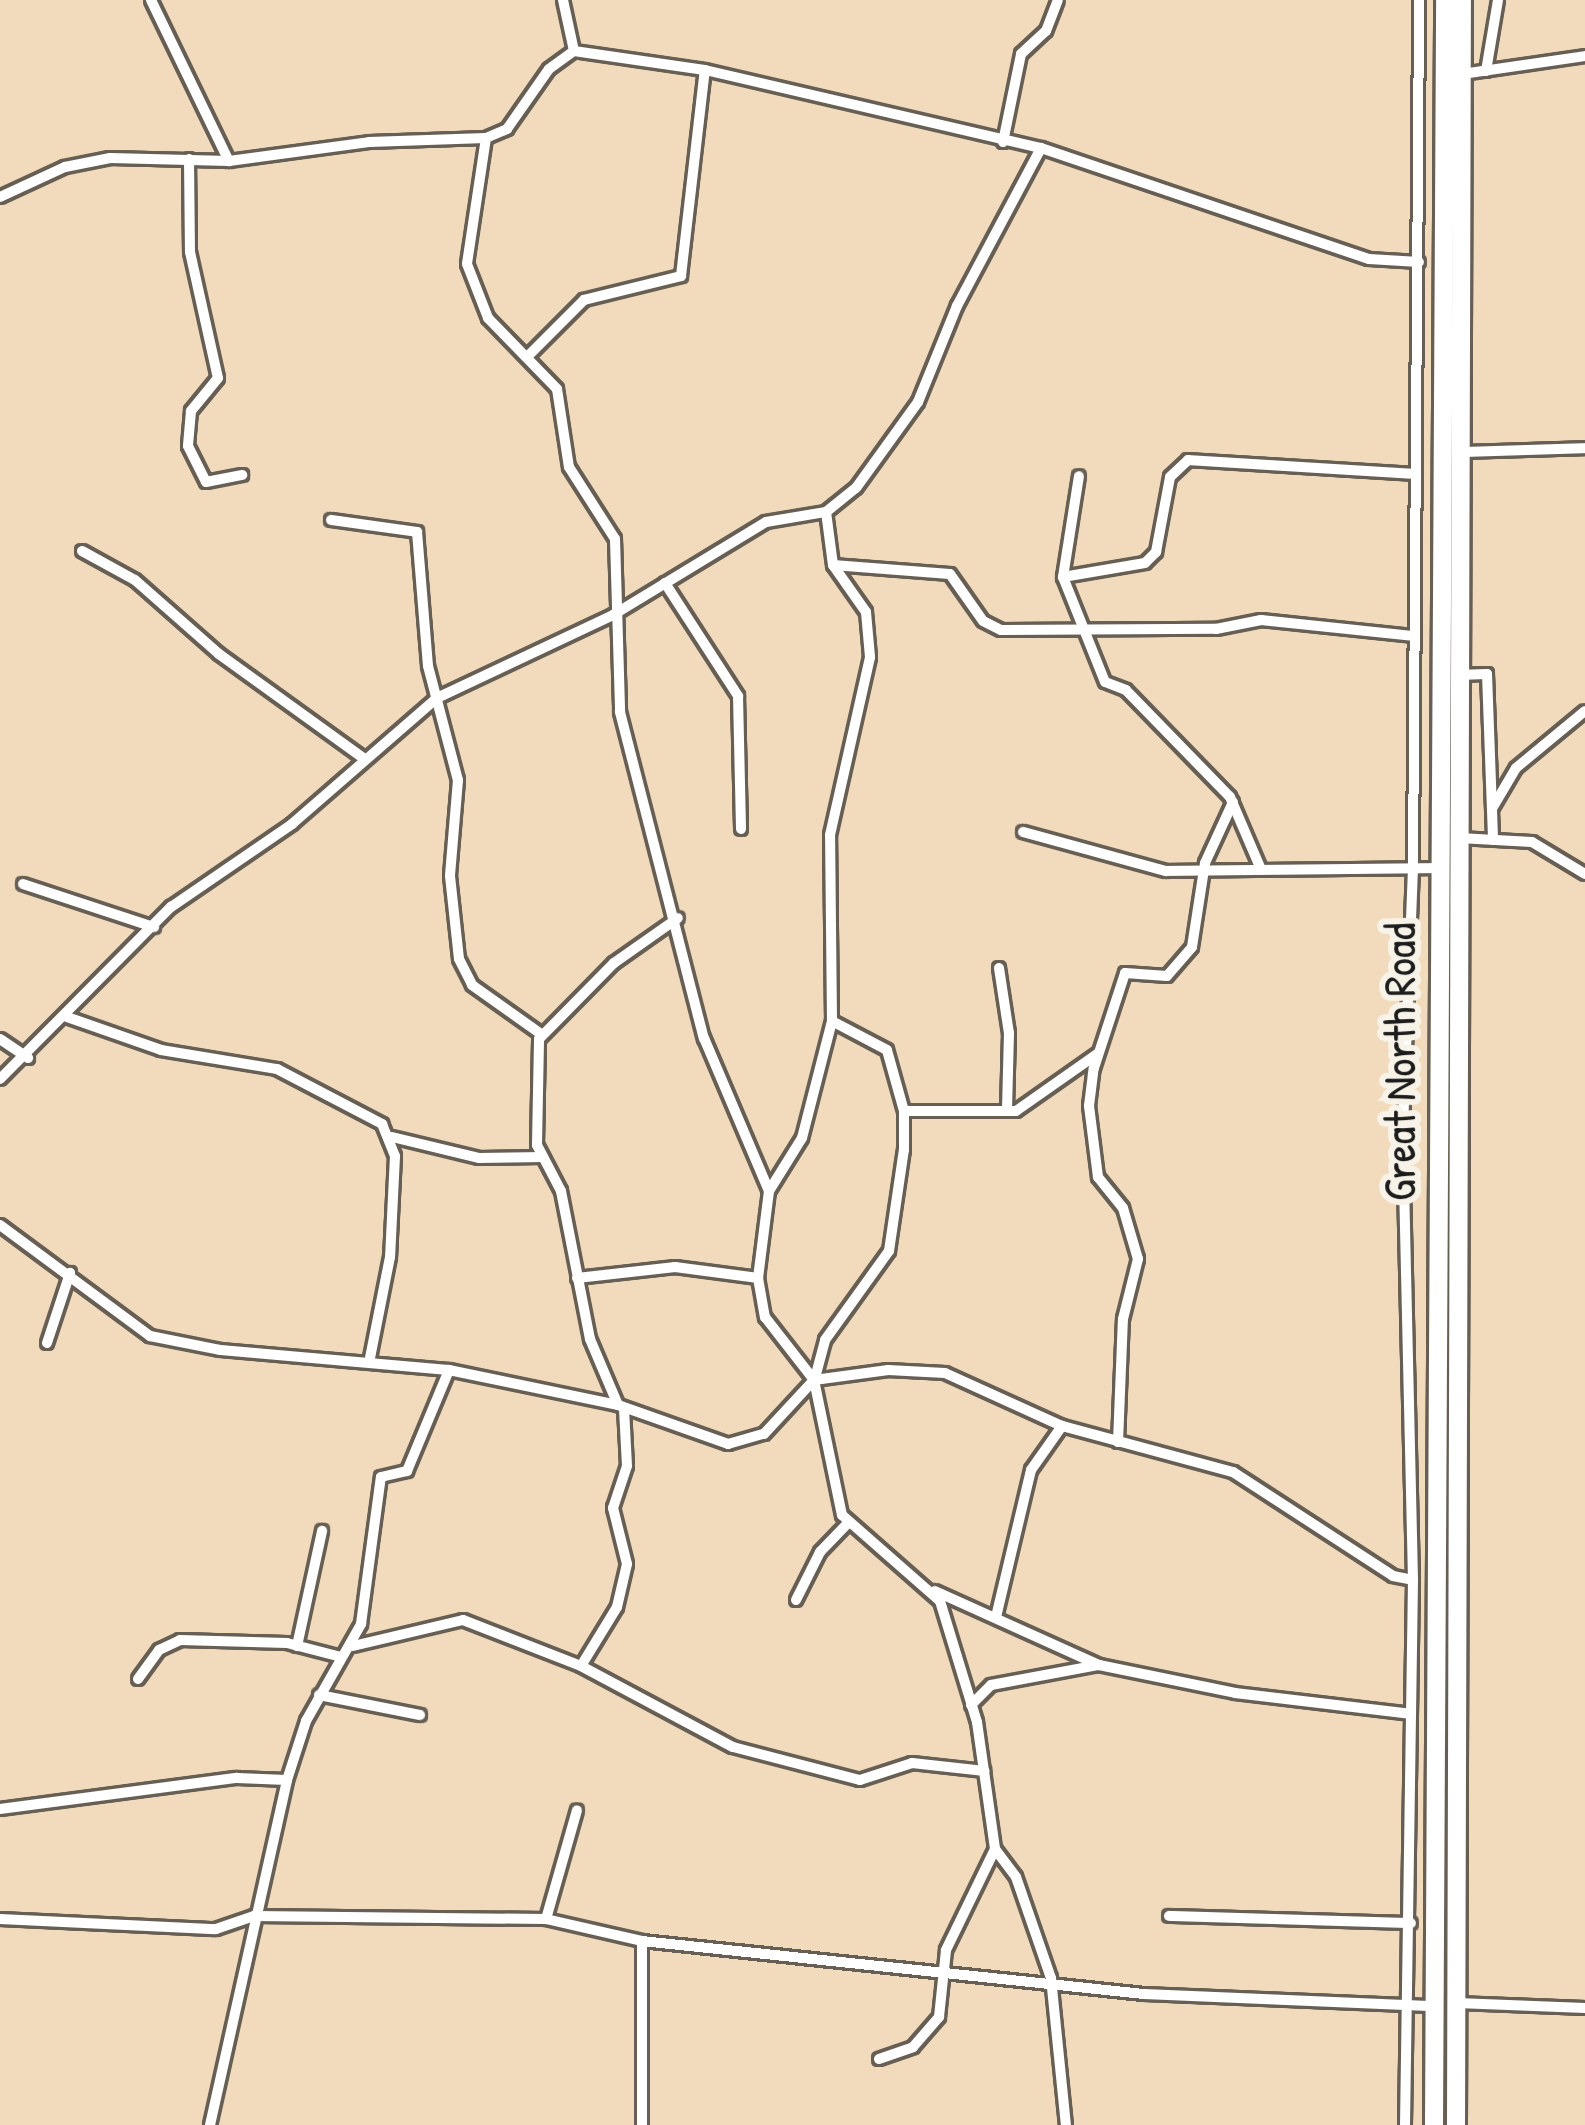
<!DOCTYPE html>
<html>
<head>
<meta charset="utf-8">
<style>
  body { margin:0 }
  #map { position:relative; width:1585px; height:2125px; overflow:hidden; background:#f2dbbd; font-family:"Patrick Hand",sans-serif }
  div>[style] { position:absolute }
  [style*='--x'] { left:calc(var(--x)*1px); top:calc(var(--y)*1px); width:calc(var(--w)*1px); rotate:calc(var(--a)*1deg) }
  .roads { filter:drop-shadow(3px 0 #675f54) drop-shadow(-3px 0 #675f54) drop-shadow(0 3px #675f54) drop-shadow(0 -3px #675f54) }
  .minor>* { height:10px; margin:-5px; padding:0 5px; transform-origin:5px; border-radius:5px; background:#fff }
  .primary>* { height:18px; margin:-9px; padding:0 9px; transform-origin:9px; border-radius:9px; background:#fff }
  span { translate:-50% -50%; white-space:nowrap; text-align:center; line-height:1.15; -webkit-text-stroke:12px #f7f3e8; paint-order:stroke }
  .street-label { font-size:45px; color:#1c1c1c }
</style>
</head>
<body>
<div id="map">
  <div class="roads">
    <div class="minor">
      <div style="--x:151;--y:0;--w:179;--a:64.2"></div>
      <div style="--x:563;--y:0;--w:52;--a:77.8"></div>
      <div style="--x:1486;--y:71;--w:72;--a:-80.4"></div>
      <div style="--x:1462;--y:74;--w:124;--a:-8.3"></div>
      <div style="--x:486;--y:138;--w:127;--a:98.6"></div>
      <div style="--x:467;--y:264;--w:58;--a:68.7"></div>
      <div style="--x:488;--y:318;--w:99;--a:45.8"></div>
      <div style="--x:557;--y:389;--w:79;--a:81.3"></div>
      <div style="--x:569;--y:467;--w:85;--a:57.4"></div>
      <div style="--x:615;--y:539;--w:173;--a:88.3"></div>
      <div style="--x:620;--y:712;--w:337;--a:75.6"></div>
      <div style="--x:704;--y:1038;--w:166;--a:67"></div>
      <div style="--x:769;--y:1191;--w:88;--a:97.2"></div>
      <div style="--x:758;--y:1278;--w:40;--a:80"></div>
      <div style="--x:765;--y:1317;--w:80;--a:52.1"></div>
      <div style="--x:814;--y:1380;--w:138;--a:78.3"></div>
      <div style="--x:842;--y:1515;--w:130;--a:41.3"></div>
      <div style="--x:940;--y:1601;--w:127;--a:73"></div>
      <div style="--x:977;--y:1722;--w:128;--a:81.9"></div>
      <div style="--x:995;--y:1849;--w:35;--a:53"></div>
      <div style="--x:1016;--y:1877;--w:107;--a:70.9"></div>
      <div style="--x:1051;--y:1978;--w:148;--a:84.2"></div>
      <div style="--x:1003;--y:142;--w:90;--a:-78.4"></div>
      <div style="--x:1021;--y:54;--w:34;--a:-43"></div>
      <div style="--x:1046;--y:31;--w:33;--a:-69"></div>
      <div style="--x:189;--y:159;--w:93;--a:89.4"></div>
      <div style="--x:190;--y:252;--w:129;--a:77.5"></div>
      <div style="--x:218;--y:378;--w:43;--a:129.3"></div>
      <div style="--x:191;--y:411;--w:35;--a:95"></div>
      <div style="--x:188;--y:446;--w:40;--a:63.4"></div>
      <div style="--x:206;--y:482;--w:37;--a:-11"></div>
      <div style="--x:0;--y:197;--w:72;--a:-24.8"></div>
      <div style="--x:65;--y:167;--w:46;--a:-11.3"></div>
      <div style="--x:110;--y:158;--w:119;--a:1.4"></div>
      <div style="--x:229;--y:161;--w:141;--a:-7.7"></div>
      <div style="--x:369;--y:142;--w:117;--a:-2"></div>
      <div style="--x:486;--y:138;--w:23;--a:-23"></div>
      <div style="--x:507;--y:129;--w:73;--a:-55"></div>
      <div style="--x:549;--y:69;--w:31;--a:-36"></div>
      <div style="--x:574;--y:51;--w:132;--a:8.3"></div>
      <div style="--x:705;--y:70;--w:345;--a:13.1"></div>
      <div style="--x:1041;--y:148;--w:346;--a:18.7"></div>
      <div style="--x:1369;--y:259;--w:50;--a:3.4"></div>
      <div style="--x:527;--y:357;--w:81;--a:-45"></div>
      <div style="--x:584;--y:300;--w:100;--a:-13.9"></div>
      <div style="--x:681;--y:276;--w:207;--a:-83.4"></div>
      <div style="--x:1461;--y:452;--w:124;--a:-1.8"></div>
      <div style="--x:331;--y:520;--w:87;--a:7.9"></div>
      <div style="--x:417;--y:532;--w:134;--a:85.3"></div>
      <div style="--x:428;--y:666;--w:118;--a:75.3"></div>
      <div style="--x:458;--y:780;--w:96;--a:94.8"></div>
      <div style="--x:450;--y:876;--w:83;--a:83.8"></div>
      <div style="--x:459;--y:959;--w:29;--a:63"></div>
      <div style="--x:472;--y:985;--w:85;--a:35.4"></div>
      <div style="--x:82;--y:551;--w:60;--a:28.7"></div>
      <div style="--x:135;--y:580;--w:112;--a:41.4"></div>
      <div style="--x:219;--y:654;--w:176;--a:35.8"></div>
      <div style="--x:833;--y:565;--w:117;--a:4.4"></div>
      <div style="--x:950;--y:574;--w:57;--a:54.9"></div>
      <div style="--x:983;--y:621;--w:20;--a:27"></div>
      <div style="--x:1001;--y:630;--w:215;--a:-0.3"></div>
      <div style="--x:1216;--y:629;--w:46;--a:-11.3"></div>
      <div style="--x:1261;--y:620;--w:152;--a:6"></div>
      <div style="--x:1063;--y:577;--w:102;--a:-81"></div>
      <div style="--x:665;--y:583;--w:135;--a:57.1"></div>
      <div style="--x:738;--y:696;--w:133;--a:88.7"></div>
      <div style="--x:1458;--y:675;--w:29;--a:-2"></div>
      <div style="--x:1487;--y:674;--w:166;--a:87.9"></div>
      <div style="--x:1493;--y:807;--w:45;--a:-59.5"></div>
      <div style="--x:1516;--y:768;--w:89;--a:-39.6"></div>
      <div style="--x:1023;--y:832;--w:148;--a:15.3"></div>
      <div style="--x:1166;--y:871;--w:274;--a:-0.6"></div>
      <div style="--x:1459;--y:838;--w:73;--a:3.1"></div>
      <div style="--x:1532;--y:842;--w:62;--a:31.1"></div>
      <div style="--x:1260;--y:867;--w:76;--a:-113.2"></div>
      <div style="--x:1230;--y:797;--w:149;--a:-134.2"></div>
      <div style="--x:1126;--y:690;--w:22;--a:-159"></div>
      <div style="--x:1105;--y:682;--w:113;--a:-111.8"></div>
      <div style="--x:1063;--y:577;--w:83;--a:-9.7"></div>
      <div style="--x:1145;--y:563;--w:16;--a:-45"></div>
      <div style="--x:1156;--y:552;--w:76;--a:-79.4"></div>
      <div style="--x:1170;--y:477;--w:25;--a:-43"></div>
      <div style="--x:1188;--y:460;--w:227;--a:3.5"></div>
      <div style="--x:23;--y:884;--w:138;--a:18.2"></div>
      <div style="--x:999;--y:968;--w:66;--a:81.3"></div>
      <div style="--x:1009;--y:1033;--w:77;--a:91.5"></div>
      <div style="--x:67;--y:1017;--w:100;--a:19.3"></div>
      <div style="--x:161;--y:1050;--w:118;--a:9.3"></div>
      <div style="--x:277;--y:1069;--w:119;--a:27.6"></div>
      <div style="--x:382;--y:1124;--w:35;--a:68"></div>
      <div style="--x:395;--y:1156;--w:101;--a:92.8"></div>
      <div style="--x:390;--y:1257;--w:103;--a:101.2"></div>
      <div style="--x:0;--y:1039;--w:34;--a:34"></div>
      <div style="--x:0;--y:1079;--w:243;--a:-45.2"></div>
      <div style="--x:171;--y:907;--w:147;--a:-34.4"></div>
      <div style="--x:292;--y:824;--w:192;--a:-41"></div>
      <div style="--x:437;--y:698;--w:195;--a:-25.2"></div>
      <div style="--x:613;--y:615;--w:179;--a:-31.3"></div>
      <div style="--x:766;--y:522;--w:61;--a:-9.5"></div>
      <div style="--x:826;--y:512;--w:38;--a:-39"></div>
      <div style="--x:856;--y:488;--w:106;--a:-54.2"></div>
      <div style="--x:918;--y:402;--w:104;--a:-67.9"></div>
      <div style="--x:957;--y:306;--w:179;--a:-62"></div>
      <div style="--x:904;--y:1111;--w:112;--a:0"></div>
      <div style="--x:1016;--y:1111;--w:99;--a:-35.1"></div>
      <div style="--x:392;--y:1137;--w:89;--a:13.6"></div>
      <div style="--x:479;--y:1158;--w:64;--a:-0.9"></div>
      <div style="--x:769;--y:1191;--w:62;--a:-58.1"></div>
      <div style="--x:802;--y:1138;--w:121;--a:-75.6"></div>
      <div style="--x:832;--y:1021;--w:186;--a:-90.6"></div>
      <div style="--x:830;--y:835;--w:182;--a:-77.3"></div>
      <div style="--x:870;--y:657;--w:45;--a:-95.1"></div>
      <div style="--x:866;--y:612;--w:57;--a:-125.1"></div>
      <div style="--x:833;--y:565;--w:53;--a:-97.5"></div>
      <div style="--x:0;--y:1225;--w:187;--a:36.5"></div>
      <div style="--x:150;--y:1336;--w:71;--a:11.3"></div>
      <div style="--x:220;--y:1350;--w:230;--a:5"></div>
      <div style="--x:449;--y:1370;--w:173;--a:11.7"></div>
      <div style="--x:618;--y:1405;--w:117;--a:19.5"></div>
      <div style="--x:728;--y:1444;--w:37;--a:-16"></div>
      <div style="--x:764;--y:1434;--w:74;--a:-47.2"></div>
      <div style="--x:814;--y:1380;--w:75;--a:-7.7"></div>
      <div style="--x:888;--y:1370;--w:57;--a:3"></div>
      <div style="--x:945;--y:1373;--w:128;--a:24.4"></div>
      <div style="--x:1062;--y:1426;--w:177;--a:15.1"></div>
      <div style="--x:1233;--y:1472;--w:191;--a:33"></div>
      <div style="--x:1393;--y:1576;--w:20;--a:11"></div>
      <div style="--x:577;--y:1278;--w:99;--a:-6.4"></div>
      <div style="--x:675;--y:1267;--w:84;--a:7.5"></div>
      <div style="--x:47;--y:1343;--w:74;--a:-71.8"></div>
      <div style="--x:815;--y:1378;--w:39;--a:-75"></div>
      <div style="--x:825;--y:1340;--w:110;--a:-54.3"></div>
      <div style="--x:889;--y:1251;--w:102;--a:-81.6"></div>
      <div style="--x:904;--y:1150;--w:39;--a:-90"></div>
      <div style="--x:904;--y:1111;--w:63;--a:-105.6"></div>
      <div style="--x:887;--y:1050;--w:62;--a:-152.2"></div>
      <div style="--x:618;--y:1405;--w:72;--a:-113"></div>
      <div style="--x:590;--y:1339;--w:151;--a:-101.1"></div>
      <div style="--x:561;--y:1191;--w:52;--a:-117.6"></div>
      <div style="--x:537;--y:1145;--w:106;--a:-88.9"></div>
      <div style="--x:539;--y:1039;--w:107;--a:-45.4"></div>
      <div style="--x:614;--y:963;--w:78;--a:-35.1"></div>
      <div style="--x:1118;--y:1442;--w:123;--a:-87.7"></div>
      <div style="--x:1123;--y:1319;--w:62;--a:-76"></div>
      <div style="--x:1138;--y:1259;--w:53;--a:-106.4"></div>
      <div style="--x:1123;--y:1208;--w:40;--a:-129"></div>
      <div style="--x:1098;--y:1177;--w:72;--a:-97.2"></div>
      <div style="--x:1089;--y:1106;--w:38;--a:-83"></div>
      <div style="--x:1094;--y:1068;--w:100;--a:-71.9"></div>
      <div style="--x:1125;--y:973;--w:42;--a:4.1"></div>
      <div style="--x:1167;--y:976;--w:38;--a:-49"></div>
      <div style="--x:1192;--y:947;--w:85;--a:-81.2"></div>
      <div style="--x:1205;--y:863;--w:67;--a:-65.3"></div>
      <div style="--x:935;--y:1591;--w:180;--a:24.3"></div>
      <div style="--x:1099;--y:1665;--w:139;--a:11.6"></div>
      <div style="--x:1235;--y:1693;--w:176;--a:6.8"></div>
      <div style="--x:796;--y:1600;--w:54;--a:-63.4"></div>
      <div style="--x:820;--y:1552;--w:42;--a:-46"></div>
      <div style="--x:996;--y:1617;--w:151;--a:-76.6"></div>
      <div style="--x:1031;--y:1470;--w:54;--a:-54.8"></div>
      <div style="--x:297;--y:1646;--w:118;--a:-77.7"></div>
      <div style="--x:353;--y:1646;--w:113;--a:-13.3"></div>
      <div style="--x:463;--y:1620;--w:127;--a:21.3"></div>
      <div style="--x:581;--y:1666;--w:172;--a:28.1"></div>
      <div style="--x:733;--y:1747;--w:131;--a:14.6"></div>
      <div style="--x:860;--y:1780;--w:55;--a:-18.1"></div>
      <div style="--x:912;--y:1763;--w:73;--a:6.3"></div>
      <div style="--x:581;--y:1666;--w:69;--a:-58.6"></div>
      <div style="--x:617;--y:1607;--w:44;--a:-76.9"></div>
      <div style="--x:627;--y:1564;--w:58;--a:-104"></div>
      <div style="--x:613;--y:1508;--w:44;--a:-71.6"></div>
      <div style="--x:627;--y:1466;--w:58;--a:-93"></div>
      <div style="--x:138;--y:1679;--w:36;--a:-54"></div>
      <div style="--x:159;--y:1650;--w:23;--a:-25"></div>
      <div style="--x:180;--y:1640;--w:107;--a:1.6"></div>
      <div style="--x:287;--y:1643;--w:56;--a:14.5"></div>
      <div style="--x:319;--y:1695;--w:103;--a:11.2"></div>
      <div style="--x:971;--y:1705;--w:28;--a:-45"></div>
      <div style="--x:991;--y:1685;--w:110;--a:-10.5"></div>
      <div style="--x:0;--y:1809;--w:239;--a:-7.5"></div>
      <div style="--x:237;--y:1778;--w:50;--a:2.3"></div>
      <div style="--x:1169;--y:1916;--w:242;--a:1.7"></div>
      <div style="--x:0;--y:1919;--w:216;--a:2.7"></div>
      <div style="--x:216;--y:1929;--w:40;--a:-18.9"></div>
      <div style="--x:254;--y:1916;--w:292;--a:0.6"></div>
      <div style="--x:546;--y:1919;--w:98;--a:12.9"></div>
      <div style="--x:642;--y:1941;--w:505;--a:6.03"></div>
      <div style="--x:1144;--y:1994;--w:291;--a:2.4"></div>
      <div style="--x:546;--y:1919;--w:113;--a:-74.1"></div>
      <div style="--x:642;--y:1941;--w:184;--a:90"></div>
      <div style="--x:1457;--y:2003;--w:128;--a:2.2"></div>
      <div style="--x:879;--y:2059;--w:36;--a:-19"></div>
      <div style="--x:913;--y:2047;--w:40;--a:-49"></div>
      <div style="--x:939;--y:2017;--w:67;--a:-84"></div>
      <div style="--x:946;--y:1950;--w:112;--a:-64.1"></div>
      <div style="--x:210;--y:2125;--w:353;--a:-77.4"></div>
      <div style="--x:287;--y:1780;--w:62;--a:-72.1"></div>
      <div style="--x:306;--y:1721;--w:112;--a:-60.4"></div>
      <div style="--x:361;--y:1624;--w:148;--a:-82.3"></div>
      <div style="--x:381;--y:1477;--w:27;--a:-13"></div>
      <div style="--x:407;--y:1471;--w:109;--a:-67.4"></div>
      <div style="--x:1405;--y:2125;--w:545;--a:-89.16"></div>
      <div style="--x:1413;--y:1580;--w:452;--a:-91.3"></div>
      <div style="--x:1403;--y:1128;--w:260;--a:-87.8"></div>
      <div style="--x:1413;--y:868;--w:868;--a:-89.6"></div>
    </div>
    <div class="primary">
      <div style="--x:1434;--y:2125;--w:2125;--a:-89.7"></div>
      <div style="--x:1456;--y:2125;--w:2125;--a:-89.84"></div>
    </div>
  </div>
  <div class="street-label">
    <span style="left:1399px;top:1062px;rotate:-90deg">Great North Road</span>
  </div>
</div>
</body>
</html>
